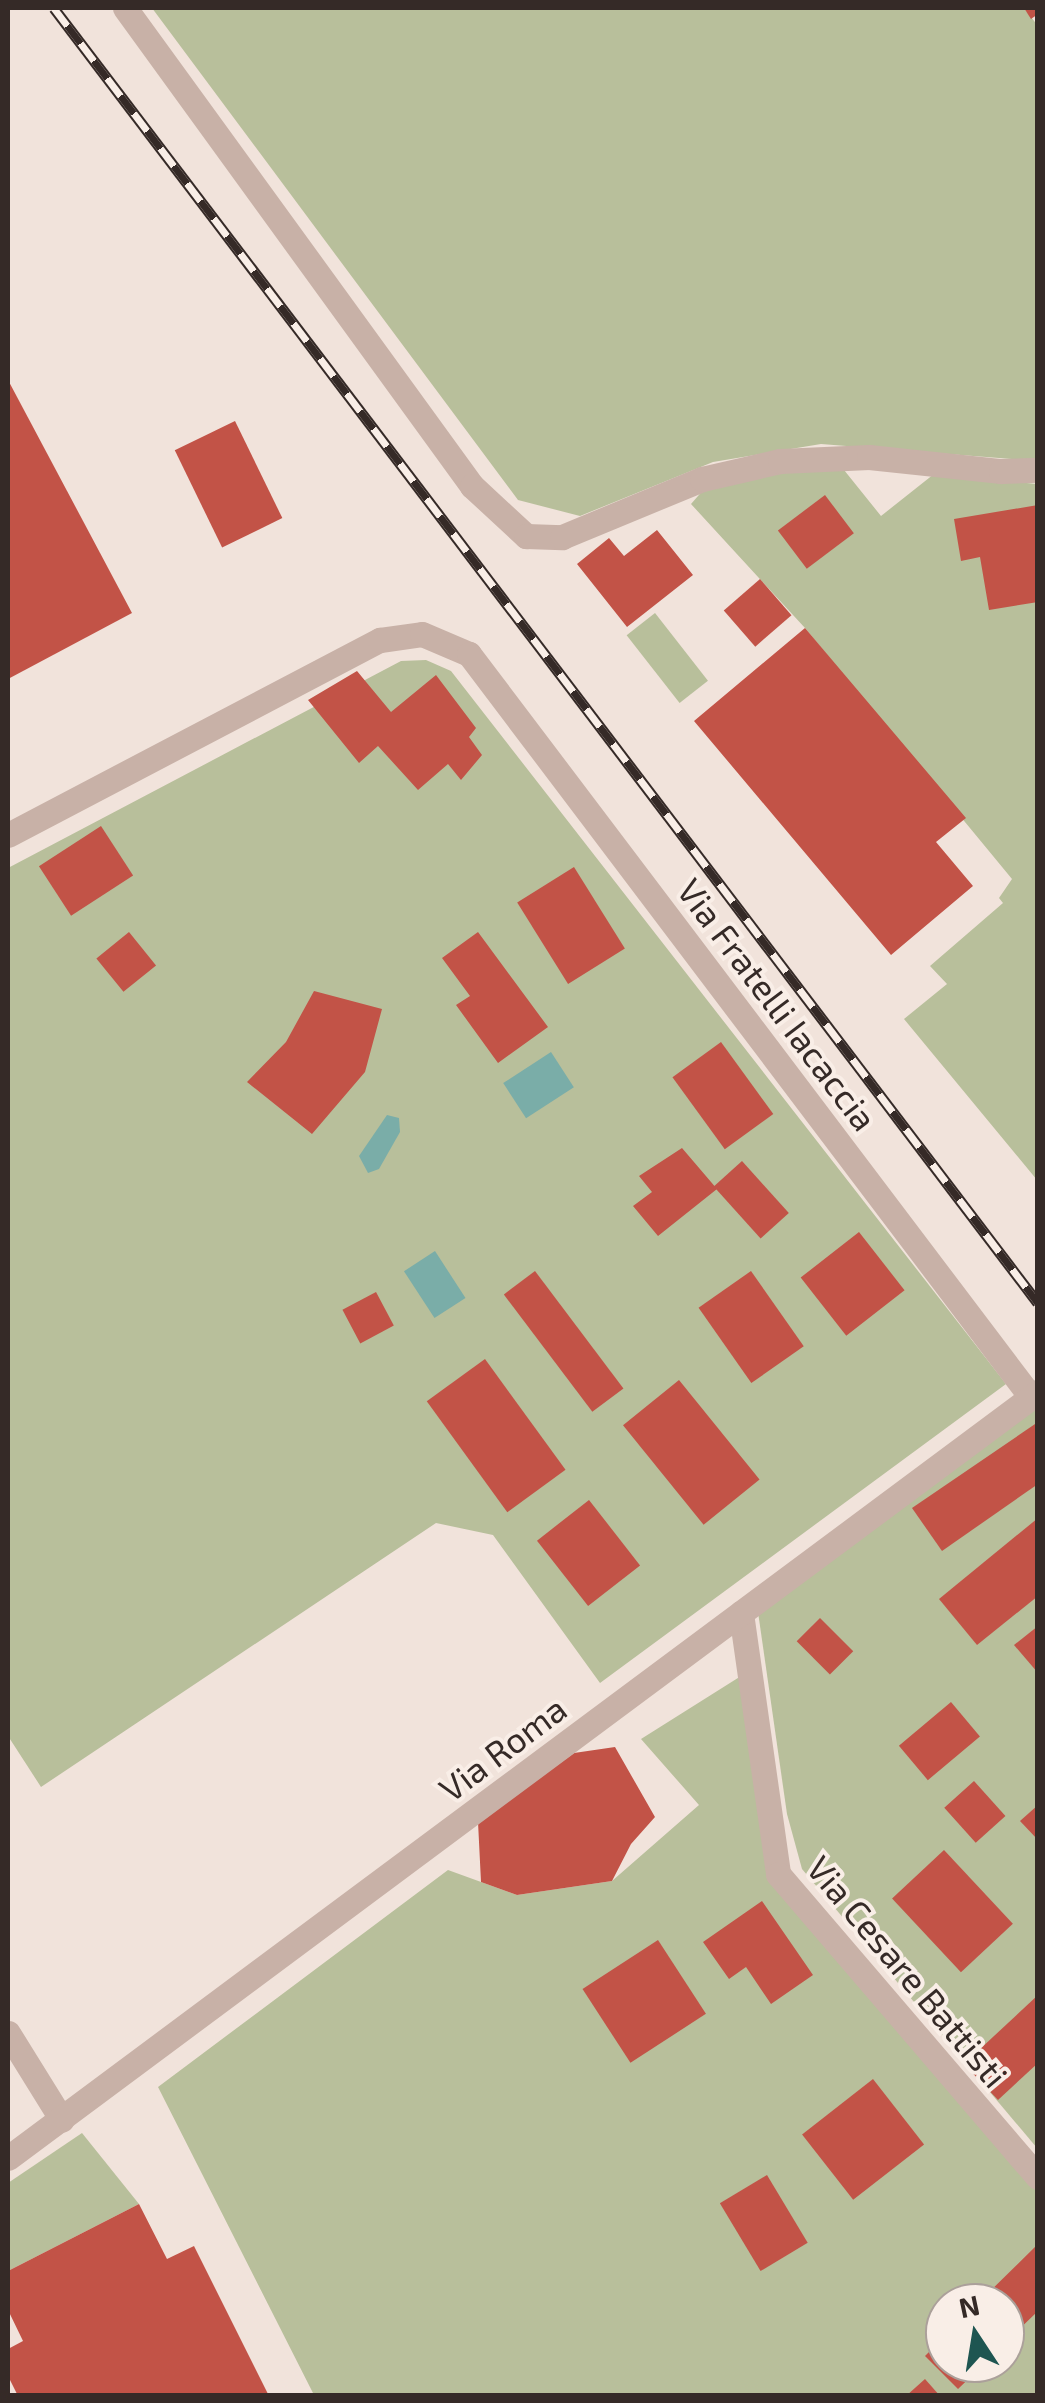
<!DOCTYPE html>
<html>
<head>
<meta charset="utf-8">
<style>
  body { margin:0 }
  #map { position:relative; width:1045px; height:2403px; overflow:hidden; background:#f1e3db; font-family:"Exo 2",sans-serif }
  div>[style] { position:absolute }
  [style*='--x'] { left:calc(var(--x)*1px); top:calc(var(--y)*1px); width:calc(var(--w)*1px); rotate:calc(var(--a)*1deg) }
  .green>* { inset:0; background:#b8bf9b; transform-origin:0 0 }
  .water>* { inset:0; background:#7aada8; transform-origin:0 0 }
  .building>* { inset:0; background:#c25347; transform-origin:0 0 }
  .minor>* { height:25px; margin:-12.5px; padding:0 12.5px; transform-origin:12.5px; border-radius:12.5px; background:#c8b1a7 }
  .tertiary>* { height:25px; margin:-12.5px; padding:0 12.5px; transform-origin:12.5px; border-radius:12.5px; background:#c8b1a7 }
  .rail>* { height:11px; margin-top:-5.5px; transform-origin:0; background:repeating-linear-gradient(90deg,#f9eee7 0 22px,#352a27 0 44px); box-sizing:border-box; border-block:2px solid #352a27 }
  span { translate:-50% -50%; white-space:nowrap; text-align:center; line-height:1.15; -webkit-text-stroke:8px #f9eee7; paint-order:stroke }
  .street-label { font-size:35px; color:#352a27 }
  .frame { position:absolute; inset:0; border:10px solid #352a27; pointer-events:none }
  .north { position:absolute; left:925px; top:2283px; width:100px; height:100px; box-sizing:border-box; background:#f9eee7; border:2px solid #aba09a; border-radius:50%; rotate:348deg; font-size:28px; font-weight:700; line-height:40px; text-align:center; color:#352a27 }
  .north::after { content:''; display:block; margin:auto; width:35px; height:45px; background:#1e5551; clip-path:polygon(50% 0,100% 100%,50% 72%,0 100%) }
</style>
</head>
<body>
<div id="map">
  <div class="green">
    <div style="clip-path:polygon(152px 8px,1024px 8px,1038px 26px,1037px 461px,821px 444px,713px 462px,580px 516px,518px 500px)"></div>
    <div style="clip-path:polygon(840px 465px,881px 516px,934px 474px,1037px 484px,1037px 1180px,904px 1019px,947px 984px,930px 966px,1003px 903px,999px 898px,1012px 879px,805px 628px,691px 504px,705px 488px,785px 469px)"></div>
    <div style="left:655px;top:613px;width:86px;height:36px;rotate:52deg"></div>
    <div style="clip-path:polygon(426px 660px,451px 671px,1006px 1384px,600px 1683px,493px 1535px,436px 1523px,41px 1787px,8px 1736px,8px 868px,401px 661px)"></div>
    <div style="clip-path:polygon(1037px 1402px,1037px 2148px,802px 1869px,787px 1814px,758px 1612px)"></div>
    <div style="clip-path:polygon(evenodd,749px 1671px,778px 1874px,1037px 2177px,1037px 2395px,314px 2395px,158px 2087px,448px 1870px,517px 1895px,612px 1881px,699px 1805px,641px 1739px,749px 1671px,945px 2303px,1005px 2303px,1005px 2363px,945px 2363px,945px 2303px)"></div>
    <div style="clip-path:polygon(82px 2133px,139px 2204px,8px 2271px,8px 2183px)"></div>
  </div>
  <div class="water">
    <div style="left:551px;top:1052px;width:42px;height:57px;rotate:57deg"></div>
    <div style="clip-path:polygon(387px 1115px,399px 1118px,400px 1132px,379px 1169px,368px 1173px,359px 1156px)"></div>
    <div style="left:435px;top:1251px;width:56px;height:37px;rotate:57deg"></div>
  </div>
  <div class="building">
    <div style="clip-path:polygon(1024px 8px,1038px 8px,1038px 14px,1031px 19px)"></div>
    <div style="clip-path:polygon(8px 380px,132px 613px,8px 679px)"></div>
    <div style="left:235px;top:421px;width:108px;height:67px;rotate:64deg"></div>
    <div style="left:825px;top:495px;width:48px;height:59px;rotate:53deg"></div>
    <div style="clip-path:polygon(1038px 505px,1038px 602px,989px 610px,980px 557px,961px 561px,954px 519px)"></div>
    <div style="clip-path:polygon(657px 530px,693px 575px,627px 627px,577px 564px,609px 538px,624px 556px)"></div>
    <div style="left:760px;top:579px;width:48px;height:48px;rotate:49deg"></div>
    <div style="clip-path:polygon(805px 628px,966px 818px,936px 842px,973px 886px,891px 955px,694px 721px)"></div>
    <div style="clip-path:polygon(357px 671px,391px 712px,436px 675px,476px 728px,469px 737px,482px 755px,461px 780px,448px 764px,418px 790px,378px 746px,359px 763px,308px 700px)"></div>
    <div style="left:101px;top:826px;width:59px;height:74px;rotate:57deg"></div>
    <div style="left:574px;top:867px;width:96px;height:67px;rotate:58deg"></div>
    <div style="left:129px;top:932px;width:43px;height:42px;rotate:51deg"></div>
    <div style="clip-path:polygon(478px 932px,548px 1027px,498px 1063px,456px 1005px,470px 996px,442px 958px)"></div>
    <div style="clip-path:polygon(314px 991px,382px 1009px,365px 1072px,312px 1134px,247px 1082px,286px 1042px)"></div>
    <div style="left:721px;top:1042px;width:89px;height:60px;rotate:54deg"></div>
    <div style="clip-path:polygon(682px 1148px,717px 1189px,658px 1236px,633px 1206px,652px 1192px,639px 1176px)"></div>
    <div style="left:742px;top:1161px;width:70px;height:38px;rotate:48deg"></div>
    <div style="left:859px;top:1232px;width:74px;height:74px;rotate:52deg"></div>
    <div style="left:535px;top:1271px;width:147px;height:39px;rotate:53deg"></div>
    <div style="left:751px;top:1271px;width:92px;height:64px;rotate:55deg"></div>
    <div style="left:376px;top:1292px;width:38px;height:38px;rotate:62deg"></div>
    <div style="left:485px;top:1359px;width:137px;height:72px;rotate:54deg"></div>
    <div style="left:679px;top:1380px;width:128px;height:72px;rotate:51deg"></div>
    <div style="clip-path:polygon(1038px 1422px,1038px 1484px,942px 1551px,912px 1508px)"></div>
    <div style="left:589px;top:1500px;width:83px;height:66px;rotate:52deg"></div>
    <div style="clip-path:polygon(1038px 1518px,1038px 1596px,977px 1645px,939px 1599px)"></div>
    <div style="left:820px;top:1618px;width:47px;height:33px;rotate:45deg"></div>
    <div style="clip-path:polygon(1038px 1626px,1038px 1673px,1014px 1645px)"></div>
    <div style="left:951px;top:1702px;width:45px;height:68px;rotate:50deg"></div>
    <div style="clip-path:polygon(615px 1747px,655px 1817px,631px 1844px,612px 1881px,517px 1895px,481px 1882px,478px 1822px,574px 1753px)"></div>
    <div style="left:974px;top:1781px;width:47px;height:40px;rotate:48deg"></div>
    <div style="clip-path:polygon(1038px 1805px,1038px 1840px,1020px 1821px)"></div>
    <div style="left:944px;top:1850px;width:101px;height:71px;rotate:47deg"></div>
    <div style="clip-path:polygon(762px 1901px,813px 1975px,771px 2004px,746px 1967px,729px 1979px,703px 1942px)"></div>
    <div style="left:658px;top:1940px;width:88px;height:90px;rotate:57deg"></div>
    <div style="clip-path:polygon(1038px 1995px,1038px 2063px,998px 2100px,964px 2064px)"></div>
    <div style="left:873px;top:2079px;width:83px;height:90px;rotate:52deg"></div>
    <div style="left:767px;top:2175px;width:79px;height:55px;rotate:59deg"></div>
    <div style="clip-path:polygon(139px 2204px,167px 2259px,194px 2246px,269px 2396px,18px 2396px,8px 2376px,8px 2349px,23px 2341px,8px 2310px,8px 2271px)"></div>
    <div style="clip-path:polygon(1038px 2244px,1038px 2311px,1005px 2343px,1005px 2303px,978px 2303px)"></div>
    <div style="clip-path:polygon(945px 2336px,945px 2363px,985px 2363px,958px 2389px,925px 2356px)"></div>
    <div style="clip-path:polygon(925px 2379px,940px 2396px,906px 2396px)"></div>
  </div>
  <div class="minor">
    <div style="--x:125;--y:8;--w:591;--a:54.02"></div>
    <div style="--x:472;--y:486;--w:74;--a:42.8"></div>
    <div style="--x:526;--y:536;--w:36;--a:2"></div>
    <div style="--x:562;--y:537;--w:152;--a:-22.5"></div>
    <div style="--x:702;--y:479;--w:80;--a:-13"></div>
    <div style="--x:780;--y:461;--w:89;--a:-2.6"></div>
    <div style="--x:869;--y:457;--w:133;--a:6.1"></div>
    <div style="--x:1001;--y:471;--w:37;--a:-2"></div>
    <div style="--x:8;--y:835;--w:420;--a:-27.7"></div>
    <div style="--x:380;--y:640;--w:42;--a:-8.1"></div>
    <div style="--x:422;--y:634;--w:51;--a:23.1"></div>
    <div style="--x:469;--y:654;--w:932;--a:52.9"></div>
    <div style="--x:8;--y:2033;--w:102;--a:58.2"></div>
  </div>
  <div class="tertiary">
    <div style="--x:741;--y:1613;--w:264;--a:81.9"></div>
    <div style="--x:778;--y:1874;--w:399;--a:49.4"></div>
    <div style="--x:8;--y:2158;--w:1284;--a:-36.64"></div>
  </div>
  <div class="rail">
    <div style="--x:54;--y:8;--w:1626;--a:52.77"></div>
  </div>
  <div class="street-label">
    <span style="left:778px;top:1004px;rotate:53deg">Via Fratelli Iacaccia</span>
    <span style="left:502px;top:1748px;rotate:-37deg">Via Roma</span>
    <span style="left:908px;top:1971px;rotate:50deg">Via Cesare Battisti</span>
  </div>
  <div class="frame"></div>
  <div class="north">N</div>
</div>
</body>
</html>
